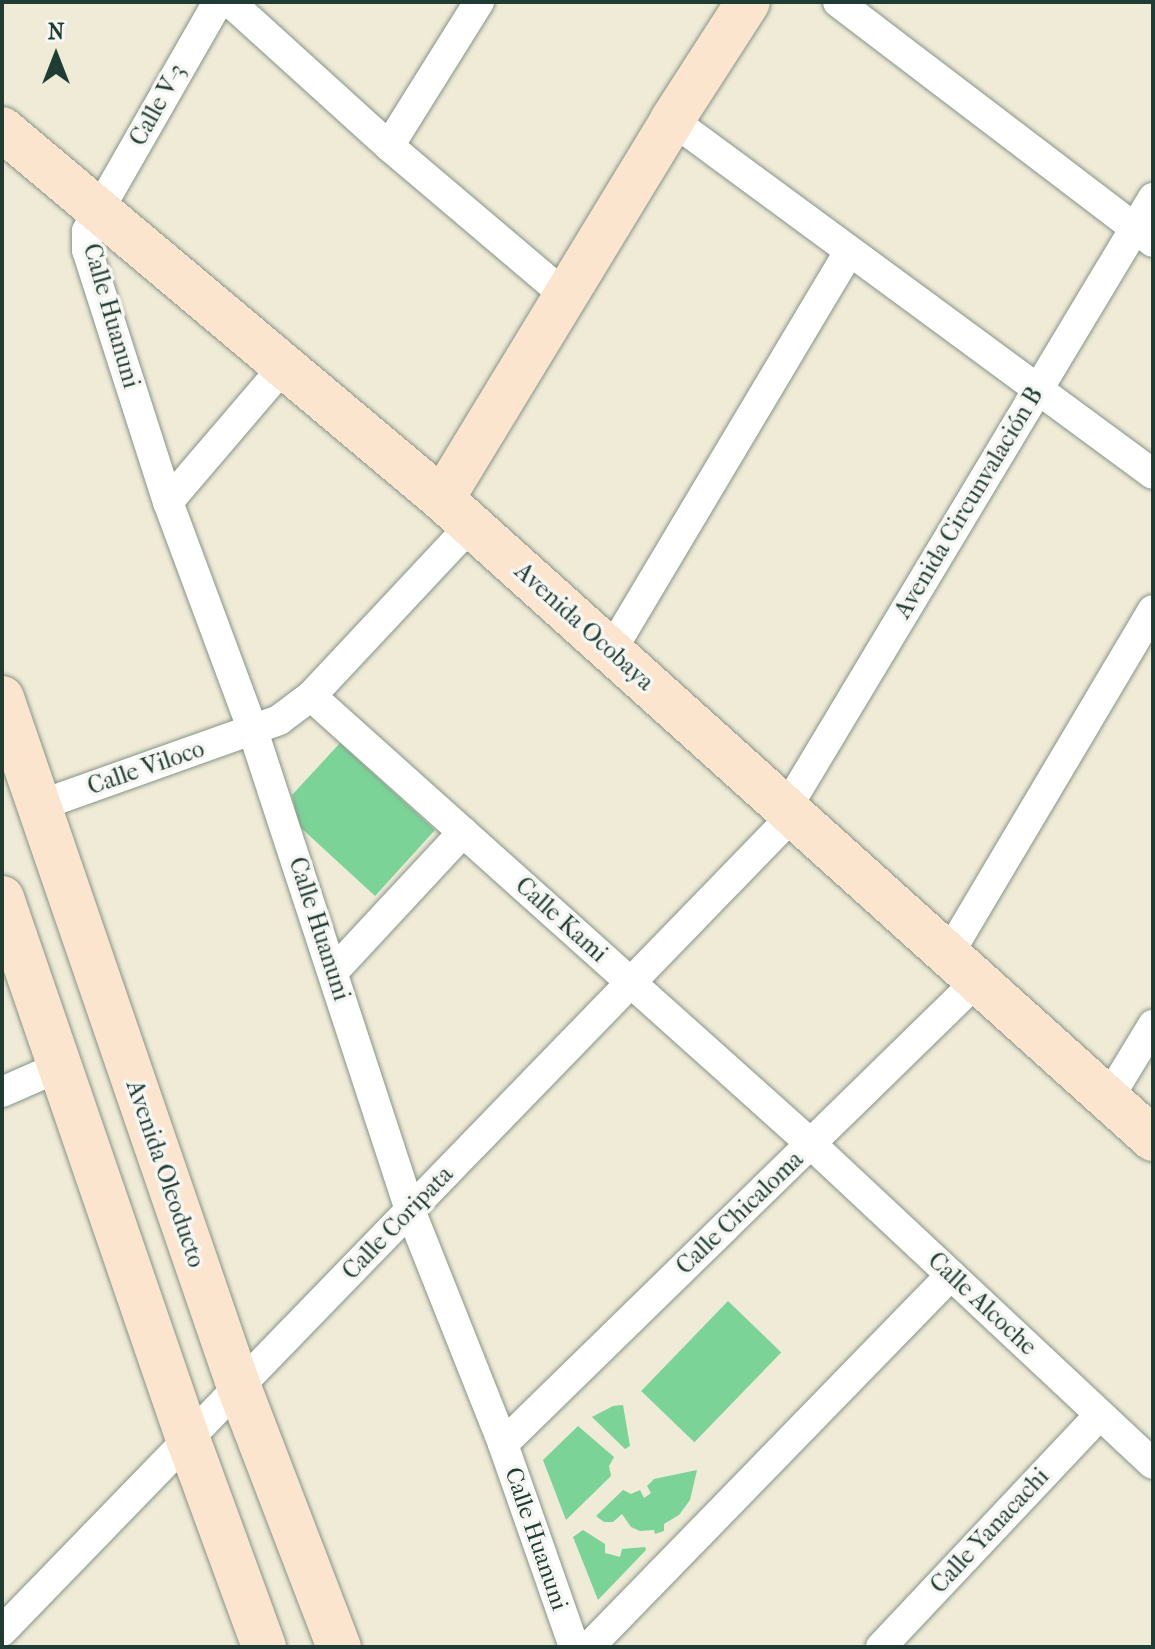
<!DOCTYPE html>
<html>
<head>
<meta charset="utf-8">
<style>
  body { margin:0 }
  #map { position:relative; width:1155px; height:1649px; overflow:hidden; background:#efebd7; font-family:"IM FELL French Canon",serif }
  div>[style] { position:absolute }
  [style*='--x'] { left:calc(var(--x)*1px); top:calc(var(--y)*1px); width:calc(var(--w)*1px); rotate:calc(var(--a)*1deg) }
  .green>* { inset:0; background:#7bd398; transform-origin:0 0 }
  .roads { filter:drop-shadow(0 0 2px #879486) drop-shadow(0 0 2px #879486) }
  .street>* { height:30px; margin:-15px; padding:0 15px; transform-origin:15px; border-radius:15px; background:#fff }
  .secondary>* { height:44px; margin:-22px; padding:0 22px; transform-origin:22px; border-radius:22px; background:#fbe5cf }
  span { translate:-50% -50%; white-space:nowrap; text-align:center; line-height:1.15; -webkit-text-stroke:7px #f6f6f2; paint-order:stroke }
  .street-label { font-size:24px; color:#1f3d34 }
  .frame { position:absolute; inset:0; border:4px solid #1f3d34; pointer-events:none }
  .north { position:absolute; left:16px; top:16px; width:80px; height:80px; -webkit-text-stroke:6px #f6f6f2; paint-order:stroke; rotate:0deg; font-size:22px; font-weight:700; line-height:32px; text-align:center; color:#1f3d34 }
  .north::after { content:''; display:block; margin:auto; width:28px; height:36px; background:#1f3d34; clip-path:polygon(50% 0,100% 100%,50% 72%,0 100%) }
</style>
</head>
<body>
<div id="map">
  <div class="green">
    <div style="clip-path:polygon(340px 743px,435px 830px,375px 896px,299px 826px,292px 795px)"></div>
    <div style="left:728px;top:1301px;width:74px;height:125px;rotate:44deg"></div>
    <div style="clip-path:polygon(623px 1405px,630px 1446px,625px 1449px,592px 1417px,613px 1406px)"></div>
    <div style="clip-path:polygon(578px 1426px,614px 1457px,609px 1466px,611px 1476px,566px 1520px,543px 1460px)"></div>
    <div style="clip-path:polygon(697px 1470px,690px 1500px,679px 1515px,664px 1524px,664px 1531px,655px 1534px,654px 1530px,640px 1531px,631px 1527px,622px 1514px,613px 1522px,604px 1522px,596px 1516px,623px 1490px,631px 1494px,640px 1490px,644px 1498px,651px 1493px,647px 1486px,654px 1479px)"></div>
    <div style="clip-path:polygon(583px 1530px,605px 1544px,605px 1553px,620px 1557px,622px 1549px,645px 1547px,646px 1550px,598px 1600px,573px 1537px)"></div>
  </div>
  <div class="roads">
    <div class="street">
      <div style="--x:218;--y:2;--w:264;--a:119.8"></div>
      <div style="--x:87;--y:231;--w:19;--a:90"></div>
      <div style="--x:87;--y:250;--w:265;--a:72.2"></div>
      <div style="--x:168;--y:502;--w:244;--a:69.6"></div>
      <div style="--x:253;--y:731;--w:504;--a:71.85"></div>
      <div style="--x:410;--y:1210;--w:252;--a:68.3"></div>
      <div style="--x:503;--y:1444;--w:215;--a:70.7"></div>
      <div style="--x:230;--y:2;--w:215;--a:42.2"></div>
      <div style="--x:389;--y:146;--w:232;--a:40.3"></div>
      <div style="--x:838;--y:2;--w:396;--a:37.3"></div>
      <div style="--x:672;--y:120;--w:597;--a:36.35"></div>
      <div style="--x:389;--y:146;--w:170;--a:-58"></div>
      <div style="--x:168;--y:502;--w:180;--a:-49.5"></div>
      <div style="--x:611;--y:651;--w:465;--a:-59.2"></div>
      <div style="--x:311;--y:696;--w:671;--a:41.86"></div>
      <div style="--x:811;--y:1144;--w:468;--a:43.1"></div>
      <div style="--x:38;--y:806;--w:256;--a:-19.6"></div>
      <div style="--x:279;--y:720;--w:40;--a:-37"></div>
      <div style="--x:311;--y:696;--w:234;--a:-46.9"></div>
      <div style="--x:786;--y:809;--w:713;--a:-59.01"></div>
      <div style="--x:948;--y:955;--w:401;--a:-59.3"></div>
      <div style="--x:333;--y:972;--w:191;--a:-47.1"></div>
      <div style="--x:2;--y:1092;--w:62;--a:-23.7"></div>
      <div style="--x:1108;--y:1099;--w:87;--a:-58.7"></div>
      <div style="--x:503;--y:1444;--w:663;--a:-44.33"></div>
      <div style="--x:2;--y:1631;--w:1136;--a:-45.89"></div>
      <div style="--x:589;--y:1647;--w:519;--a:-45.78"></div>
      <div style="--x:881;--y:1647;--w:318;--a:-46.7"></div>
    </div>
    <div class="secondary">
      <div style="--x:2;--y:129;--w:575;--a:40.06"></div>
      <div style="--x:442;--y:499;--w:957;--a:41.99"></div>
      <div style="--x:442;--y:499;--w:443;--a:-58.7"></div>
      <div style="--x:672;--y:120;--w:140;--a:-57.2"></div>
      <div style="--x:2;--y:698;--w:729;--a:71.02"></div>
      <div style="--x:239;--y:1387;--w:279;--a:69"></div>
      <div style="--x:2;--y:898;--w:572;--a:71.03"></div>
      <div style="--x:188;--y:1439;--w:221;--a:69.9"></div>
    </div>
  </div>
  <div class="street-label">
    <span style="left:158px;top:105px;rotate:-61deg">Calle V-3</span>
    <span style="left:111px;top:316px;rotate:74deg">Calle Huanuni</span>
    <span style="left:969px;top:503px;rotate:-59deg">Avenida Circunvalación B</span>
    <span style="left:584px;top:627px;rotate:42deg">Avenida Ocobaya</span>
    <span style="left:146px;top:768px;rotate:-19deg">Calle Viloco</span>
    <span style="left:561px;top:920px;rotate:42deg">Calle Kami</span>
    <span style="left:319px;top:929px;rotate:72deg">Calle Huanuni</span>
    <span style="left:165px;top:1174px;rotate:71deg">Avenida Oleoducto</span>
    <span style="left:740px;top:1213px;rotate:-44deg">Calle Chicaloma</span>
    <span style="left:398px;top:1223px;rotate:-46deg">Calle Coripata</span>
    <span style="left:982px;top:1304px;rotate:43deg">Calle Alcoche</span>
    <span style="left:990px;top:1531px;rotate:-47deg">Calle Yanacachi</span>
    <span style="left:536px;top:1539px;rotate:71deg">Calle Huanuni</span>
  </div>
  <div class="frame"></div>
  <div class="north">N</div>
</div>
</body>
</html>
